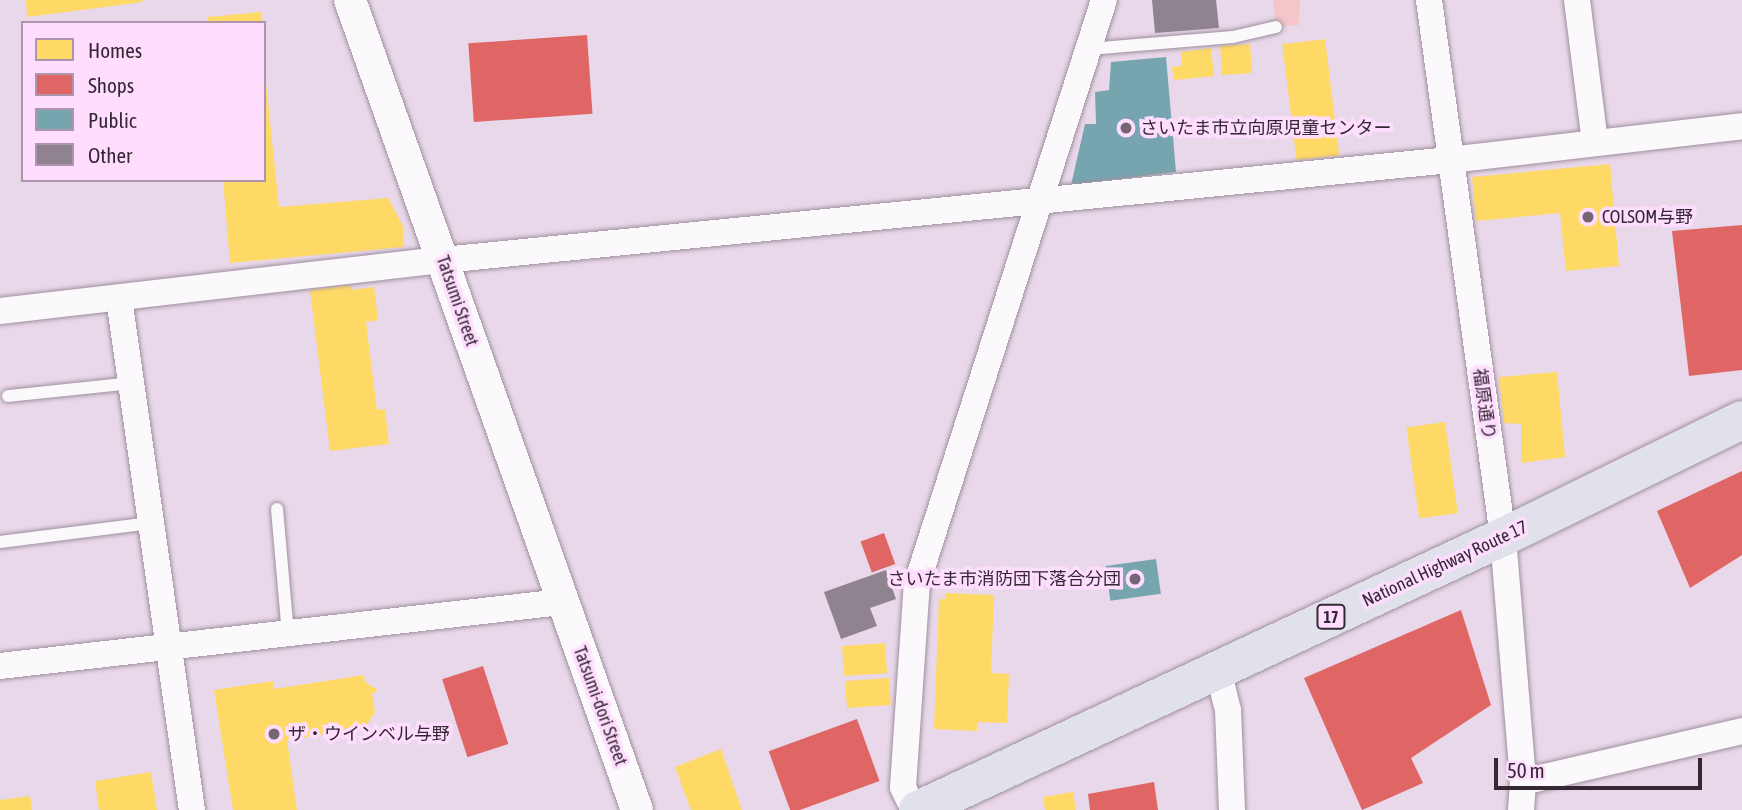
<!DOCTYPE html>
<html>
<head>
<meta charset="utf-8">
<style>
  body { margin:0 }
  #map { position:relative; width:1742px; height:810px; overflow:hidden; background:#e9d8e9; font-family:"Asap Condensed","Noto Sans JP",sans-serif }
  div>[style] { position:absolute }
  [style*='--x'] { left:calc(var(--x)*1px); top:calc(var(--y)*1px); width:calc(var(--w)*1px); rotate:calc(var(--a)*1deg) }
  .green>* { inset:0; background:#f4c6c9 }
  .homes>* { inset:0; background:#ffd966; transform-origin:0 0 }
  .shops>* { inset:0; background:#e06666; transform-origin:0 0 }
  .public>* { inset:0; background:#76a5af; transform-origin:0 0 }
  .building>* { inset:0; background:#908390 }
  .roads { filter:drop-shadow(0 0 2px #9e909e) drop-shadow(0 0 2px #9e909e) }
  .service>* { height:12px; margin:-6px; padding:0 6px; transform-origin:6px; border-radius:6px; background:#fcf9fc }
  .minor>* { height:26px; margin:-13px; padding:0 13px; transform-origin:13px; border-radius:13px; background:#fcf9fc }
  .tertiary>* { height:32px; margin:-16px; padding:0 16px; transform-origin:16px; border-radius:16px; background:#fcf9fc }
  .trunk>* { height:38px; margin:-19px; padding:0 19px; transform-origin:19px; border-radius:19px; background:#e0e1ea }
  .dots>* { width:19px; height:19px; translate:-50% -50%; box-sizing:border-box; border:4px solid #ffddfe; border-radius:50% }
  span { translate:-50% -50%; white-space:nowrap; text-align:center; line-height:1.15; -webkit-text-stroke:7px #ffddfe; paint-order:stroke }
  .shield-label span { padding:2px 5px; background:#ffddfe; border:2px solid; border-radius:5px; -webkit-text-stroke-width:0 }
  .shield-label { font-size:16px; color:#352835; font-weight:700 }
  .poi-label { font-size:18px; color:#352835 }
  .left { translate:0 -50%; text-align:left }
  .right { translate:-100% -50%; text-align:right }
  .street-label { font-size:18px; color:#352835 }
  .legend { position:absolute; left:21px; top:21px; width:245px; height:161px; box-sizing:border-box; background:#ffddfe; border:2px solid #ae95ae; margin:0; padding:9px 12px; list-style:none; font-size:21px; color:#352835 }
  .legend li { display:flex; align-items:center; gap:14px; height:35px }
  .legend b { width:35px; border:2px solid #ae95ae }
  .scale { position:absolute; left:1494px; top:758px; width:208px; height:32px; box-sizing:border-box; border:4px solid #352835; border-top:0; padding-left:9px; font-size:21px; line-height:24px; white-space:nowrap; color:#352835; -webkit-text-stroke:5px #ffddfe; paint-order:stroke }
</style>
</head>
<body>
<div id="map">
  <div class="green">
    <div style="clip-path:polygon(1273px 0,1300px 0,1299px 25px,1276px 27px)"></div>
  </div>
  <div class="homes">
    <div style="clip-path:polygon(26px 0,142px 0,143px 2px,27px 17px)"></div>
    <div style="clip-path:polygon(261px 12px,262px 23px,208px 23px,208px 17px)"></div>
    <div style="left:1325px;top:39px;width:117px;height:43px;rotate:83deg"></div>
    <div style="left:1250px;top:44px;width:29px;height:30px;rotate:86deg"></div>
    <div style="clip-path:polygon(1211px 48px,1214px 76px,1174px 80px,1172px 67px,1182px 66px,1181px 52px)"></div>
    <div style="clip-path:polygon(264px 64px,279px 207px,388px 198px,403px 226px,404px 247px,230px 263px,223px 180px,264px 180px)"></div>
    <div style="clip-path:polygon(1610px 164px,1619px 266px,1566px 271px,1560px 213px,1476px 221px,1472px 177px)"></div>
    <div style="clip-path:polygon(350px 285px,351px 290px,374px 287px,378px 320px,366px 322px,377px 410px,385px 409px,389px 444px,330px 451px,310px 290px)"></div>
    <div style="clip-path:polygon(1557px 372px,1565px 457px,1521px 463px,1521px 424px,1504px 423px,1499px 377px)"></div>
    <div style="left:1445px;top:422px;width:92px;height:39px;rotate:82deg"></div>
    <div style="clip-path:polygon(945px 593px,994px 595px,991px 673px,1009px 674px,1007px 723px,977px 722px,977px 731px,934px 729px,939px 599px,945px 599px)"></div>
    <div style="left:885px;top:643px;width:30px;height:43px;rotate:86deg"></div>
    <div style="clip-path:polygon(364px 675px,365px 682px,378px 690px,372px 694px,375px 712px,365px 728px,287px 740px,297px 810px,233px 810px,214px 690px,273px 681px,274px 689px)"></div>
    <div style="left:889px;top:678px;width:27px;height:44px;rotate:86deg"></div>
    <div style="clip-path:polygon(721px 749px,742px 810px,691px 810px,675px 767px)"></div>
    <div style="clip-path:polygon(151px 772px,157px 810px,99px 810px,95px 781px)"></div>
    <div style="clip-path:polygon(1073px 792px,1076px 810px,1045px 810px,1043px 797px)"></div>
    <div style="clip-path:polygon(30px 796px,32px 810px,0 810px,0 800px)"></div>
  </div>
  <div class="shops">
    <div style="left:587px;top:35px;width:79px;height:119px;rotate:86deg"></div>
    <div style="clip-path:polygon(1742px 225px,1742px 370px,1689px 376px,1672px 231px)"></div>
    <div style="clip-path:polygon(1742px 471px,1742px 555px,1690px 588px,1657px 511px)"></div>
    <div style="left:884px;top:533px;width:33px;height:25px;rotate:70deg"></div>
    <div style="clip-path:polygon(1461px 610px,1491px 705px,1411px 758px,1423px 783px,1362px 810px,1304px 678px)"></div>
    <div style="left:483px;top:666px;width:82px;height:43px;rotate:72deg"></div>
    <div style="left:857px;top:719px;width:66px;height:94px;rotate:70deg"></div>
    <div style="clip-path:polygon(1154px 782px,1158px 810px,1090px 810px,1088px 794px)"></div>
  </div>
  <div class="public">
    <div style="clip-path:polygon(1166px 57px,1176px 172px,1071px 185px,1085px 124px,1096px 124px,1095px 92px,1109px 90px,1111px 62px)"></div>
    <div style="left:1156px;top:559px;width:35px;height:51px;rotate:82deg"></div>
  </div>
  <div class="building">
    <div style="clip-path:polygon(1152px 0,1216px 0,1219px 28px,1155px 33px)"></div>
    <div style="clip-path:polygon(886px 570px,896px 599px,870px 608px,877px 626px,841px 639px,824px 592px)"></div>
  </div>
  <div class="roads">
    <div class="service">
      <div style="--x:1089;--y:49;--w:144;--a:-4.8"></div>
      <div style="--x:1233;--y:37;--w:44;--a:-13.1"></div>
      <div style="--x:8;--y:396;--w:124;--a:-6"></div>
      <div style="--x:277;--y:509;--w:125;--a:85"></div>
      <div style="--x:0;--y:542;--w:152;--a:-7.2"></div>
    </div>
    <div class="minor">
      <div style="--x:1429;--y:0;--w:542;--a:82.15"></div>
      <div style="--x:1503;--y:537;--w:246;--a:85.3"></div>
      <div style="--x:1523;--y:782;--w:28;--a:94"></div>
      <div style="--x:1577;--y:0;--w:144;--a:82.8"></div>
      <div style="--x:119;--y:298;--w:517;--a:81.89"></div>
      <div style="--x:0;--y:311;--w:446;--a:-6.6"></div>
      <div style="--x:443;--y:260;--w:1012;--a:-5.67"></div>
      <div style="--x:1450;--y:160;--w:294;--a:-6.6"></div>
      <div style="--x:0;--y:666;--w:566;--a:-6.5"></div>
      <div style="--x:1218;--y:670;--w:41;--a:76"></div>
      <div style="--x:1228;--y:710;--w:100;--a:87.7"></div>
      <div style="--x:1523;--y:782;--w:225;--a:-13.1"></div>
      <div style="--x:914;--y:810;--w:25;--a:-116"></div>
      <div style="--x:903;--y:787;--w:204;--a:-86.1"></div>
      <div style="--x:917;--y:583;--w:612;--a:-72.22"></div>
    </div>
    <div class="tertiary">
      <div style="--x:350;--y:0;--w:859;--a:70.49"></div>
    </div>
    <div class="trunk">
      <div style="--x:918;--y:810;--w:646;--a:-25.02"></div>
      <div style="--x:1503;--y:537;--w:266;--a:-26.1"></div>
    </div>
  </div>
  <div class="dots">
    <div style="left:1126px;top:128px;background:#746674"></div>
    <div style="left:1588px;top:217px;background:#746674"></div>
    <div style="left:1135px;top:579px;background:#746674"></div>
    <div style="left:274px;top:734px;background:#746674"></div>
  </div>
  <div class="shield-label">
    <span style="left:1331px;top:617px">17</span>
  </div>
  <div class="poi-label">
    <span class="left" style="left:1140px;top:128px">さいたま市立向原児童センター</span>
    <span class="left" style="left:1602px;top:217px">COLSOM与野</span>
    <span class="right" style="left:1121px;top:579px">さいたま市消防団下落合分団</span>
    <span class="left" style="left:288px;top:734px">ザ・ウインベル与野</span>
  </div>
  <div class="street-label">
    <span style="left:457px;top:301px;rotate:71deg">Tatsumi Street</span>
    <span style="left:1484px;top:404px;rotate:82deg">福原通り</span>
    <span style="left:1445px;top:564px;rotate:-25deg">National Highway Route 17</span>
    <span style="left:600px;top:706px;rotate:70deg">Tatsumi-dori Street</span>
  </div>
  <ul class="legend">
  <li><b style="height:19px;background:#ffd966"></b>Homes</li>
  <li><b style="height:19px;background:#e06666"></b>Shops</li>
  <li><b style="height:19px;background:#76a5af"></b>Public</li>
  <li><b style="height:19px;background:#908390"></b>Other</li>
  </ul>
  <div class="scale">50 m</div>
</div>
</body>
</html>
